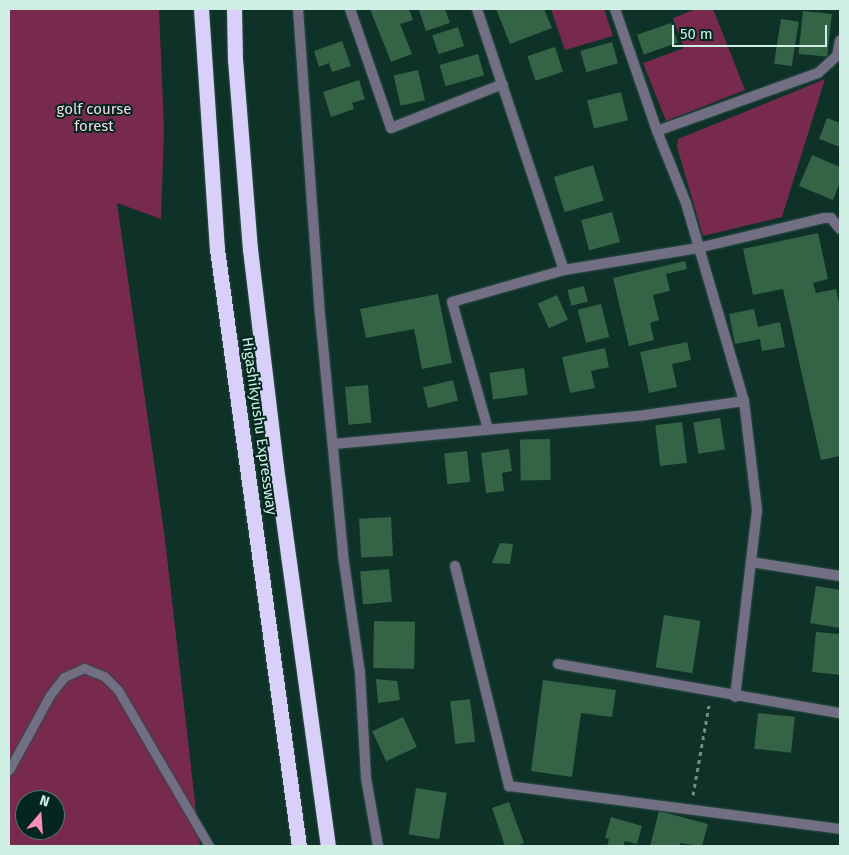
<!DOCTYPE html>
<html>
<head>
<meta charset="utf-8">
<style>
  body { margin:0 }
  #map { position:relative; width:849px; height:855px; overflow:hidden; background:#0e3128; font-family:"Fira Sans",sans-serif }
  div>[style] { position:absolute }
  [style*='--x'] { left:calc(var(--x)*1px); top:calc(var(--y)*1px); width:calc(var(--w)*1px); rotate:calc(var(--a)*1deg) }
  .green>* { inset:0; background:#772a4e }
  .building>* { inset:0; background:#346345; transform-origin:0 0 }
  .path>* { height:3px; margin-top:-1.5px; transform-origin:0; background:repeating-linear-gradient(90deg,#6d8f85 0 4px,transparent 0 8px) }
  .roads { filter:drop-shadow(0 0 1px #2d4f46) drop-shadow(0 0 1px #2d4f46) }
  .service>* { height:9px; margin:-4.5px; padding:0 4.5px; transform-origin:4.5px; border-radius:4.5px; background:#726e83 }
  .minor>* { height:10px; margin:-5px; padding:0 5px; transform-origin:5px; border-radius:5px; background:#726e83 }
  .motorway>* { height:15px; margin:-7.5px; padding:0 7.5px; transform-origin:7.5px; border-radius:7.5px; background:#d8d0f9 }
  span { translate:-50% -50%; white-space:nowrap; text-align:center; line-height:1.15; -webkit-text-stroke:4px #03271e; paint-order:stroke }
  .park-label { font-size:15px; color:#f5d8e2 }
  .street-label { font-size:15px; color:#cfefe5 }
  .frame { position:absolute; inset:0; border:10px solid #cfefe5; pointer-events:none }
  .north { position:absolute; left:15px; top:790px; width:50px; height:50px; box-sizing:border-box; background:#03271e; border:1px solid #55776e; border-radius:50%; rotate:18deg; font-size:14px; font-weight:700; line-height:20px; text-align:center; color:#cfefe5 }
  .north::after { content:''; display:block; margin:auto; width:18px; height:22px; background:#fe8ebd; clip-path:polygon(50% 0,100% 100%,50% 72%,0 100%) }
  .scale { position:absolute; left:672px; top:25px; width:155px; height:22px; box-sizing:border-box; border:2px solid #cfefe5; border-top:0; padding-left:6px; font-size:15px; line-height:18px; white-space:nowrap; color:#cfefe5; -webkit-text-stroke:4px #03271e; paint-order:stroke }
</style>
</head>
<body>
<div id="map">
  <div class="green">
    <div style="clip-path:polygon(evenodd,9px 9px,159px 9px,164px 128px,161px 219px,117px 203px,165px 539px,200px 846px,9px 846px,9px 9px,25px 800px,55px 800px,55px 830px,25px 830px,25px 800px)"></div>
    <div style="clip-path:polygon(551px 9px,604px 9px,613px 36px,565px 50px)"></div>
    <div style="clip-path:polygon(696px 9px,713px 9px,745px 90px,666px 121px,643px 63px,684px 48px,673px 18px)"></div>
    <div style="clip-path:polygon(825px 79px,782px 217px,703px 236px,677px 147px,678px 139px)"></div>
  </div>
  <div class="building">
    <div style="clip-path:polygon(370px 9px,409px 9px,413px 20px,400px 24px,412px 54px,391px 62px)"></div>
    <div style="clip-path:polygon(423px 9px,445px 9px,450px 23px,426px 31px,419px 10px)"></div>
    <div style="clip-path:polygon(496px 9px,544px 9px,552px 28px,510px 44px)"></div>
    <div style="left:803px;top:11px;width:29px;height:43px;rotate:6deg"></div>
    <div style="left:781px;top:19px;width:18px;height:45px;rotate:9deg"></div>
    <div style="left:671px;top:23px;width:21px;height:36px;rotate:71deg"></div>
    <div style="left:458px;top:27px;width:20px;height:27px;rotate:72deg"></div>
    <div style="clip-path:polygon(342px 41px,351px 66px,332px 72px,329px 63px,319px 67px,314px 51px)"></div>
    <div style="left:612px;top:42px;width:22px;height:33px;rotate:74deg"></div>
    <div style="left:555px;top:47px;width:26px;height:29px;rotate:72deg"></div>
    <div style="left:478px;top:54px;width:22px;height:40px;rotate:74deg"></div>
    <div style="left:418px;top:70px;width:31px;height:25px;rotate:77deg"></div>
    <div style="clip-path:polygon(359px 80px,365px 99px,352px 103px,354px 109px,331px 117px,323px 92px)"></div>
    <div style="left:621px;top:92px;width:29px;height:35px;rotate:76deg"></div>
    <div style="clip-path:polygon(827px 118px,840px 123px,840px 147px,819px 139px)"></div>
    <div style="clip-path:polygon(812px 155px,840px 167px,840px 182px,833px 200px,799px 186px)"></div>
    <div style="left:593px;top:165px;width:37px;height:41px;rotate:73deg"></div>
    <div style="left:612px;top:212px;width:31px;height:32px;rotate:75deg"></div>
    <div style="clip-path:polygon(818px 233px,828px 279px,813px 283px,816px 293px,836px 289px,840px 308px,840px 456px,821px 460px,783px 289px,753px 295px,743px 249px)"></div>
    <div style="clip-path:polygon(685px 261px,687px 269px,666px 274px,670px 291px,653px 295px,659px 320px,650px 323px,654px 340px,629px 346px,613px 278px)"></div>
    <div style="left:584px;top:286px;width:16px;height:17px;rotate:76deg"></div>
    <div style="clip-path:polygon(438px 294px,452px 363px,422px 369px,414px 329px,366px 338px,360px 309px)"></div>
    <div style="left:557px;top:295px;width:27px;height:21px;rotate:66deg"></div>
    <div style="left:601px;top:304px;width:34px;height:24px;rotate:76deg"></div>
    <div style="clip-path:polygon(754px 309px,758px 327px,780px 322px,785px 347px,762px 351px,760px 339px,735px 344px,729px 314px)"></div>
    <div style="clip-path:polygon(687px 342px,691px 360px,672px 364px,677px 387px,649px 393px,640px 352px)"></div>
    <div style="clip-path:polygon(605px 348px,609px 367px,591px 371px,595px 388px,570px 393px,562px 357px)"></div>
    <div style="left:524px;top:368px;width:27px;height:35px;rotate:82deg"></div>
    <div style="left:453px;top:380px;width:21px;height:31px;rotate:76deg"></div>
    <div style="left:368px;top:385px;width:38px;height:23px;rotate:85deg"></div>
    <div style="left:720px;top:418px;width:32px;height:27px;rotate:81deg"></div>
    <div style="left:682px;top:422px;width:41px;height:27px;rotate:83deg"></div>
    <div style="left:550px;top:439px;width:41px;height:30px;rotate:89deg"></div>
    <div style="clip-path:polygon(509px 449px,512px 471px,502px 473px,504px 491px,486px 493px,481px 453px)"></div>
    <div style="left:467px;top:451px;width:31px;height:23px;rotate:84deg"></div>
    <div style="left:391px;top:517px;width:39px;height:32px;rotate:87deg"></div>
    <div style="clip-path:polygon(500px 543px,513px 544px,510px 564px,492px 563px)"></div>
    <div style="left:389px;top:569px;width:33px;height:29px;rotate:85deg"></div>
    <div style="clip-path:polygon(816px 586px,840px 590px,840px 628px,810px 623px)"></div>
    <div style="left:664px;top:615px;width:37px;height:53px;rotate:9deg"></div>
    <div style="left:374px;top:621px;width:41px;height:47px;rotate:1deg"></div>
    <div style="clip-path:polygon(816px 632px,840px 634px,840px 675px,812px 672px)"></div>
    <div style="clip-path:polygon(376px 679px,397px 681px,400px 700px,378px 703px)"></div>
    <div style="clip-path:polygon(543px 680px,616px 690px,612px 717px,581px 713px,572px 777px,531px 771px)"></div>
    <div style="left:470px;top:699px;width:43px;height:20px;rotate:83deg"></div>
    <div style="left:758px;top:713px;width:37px;height:36px;rotate:6deg"></div>
    <div style="left:403px;top:717px;width:33px;height:34px;rotate:65deg"></div>
    <div style="left:416px;top:788px;width:31px;height:47px;rotate:9deg"></div>
    <div style="clip-path:polygon(509px 802px,524px 843px,515px 846px,505px 846px,492px 808px)"></div>
    <div style="clip-path:polygon(659px 811px,708px 824px,702px 846px,680px 843px,680px 846px,650px 846px)"></div>
    <div style="clip-path:polygon(611px 817px,642px 826px,637px 844px,625px 841px,623px 846px,607px 846px,609px 839px,605px 838px)"></div>
  </div>
  <div class="path">
    <div style="--x:693;--y:795;--w:91;--a:-79.9"></div>
  </div>
  <div class="roads">
    <div class="service">
      <div style="--x:9;--y:770;--w:85;--a:-61.3"></div>
      <div style="--x:50;--y:695;--w:23;--a:-52"></div>
      <div style="--x:64;--y:677;--w:22;--a:-24"></div>
      <div style="--x:84;--y:668;--w:8;--a:23"></div>
      <div style="--x:91;--y:671;--w:14;--a:21"></div>
      <div style="--x:104;--y:676;--w:20;--a:45"></div>
      <div style="--x:118;--y:690;--w:181;--a:59.7"></div>
    </div>
    <div class="minor">
      <div style="--x:298;--y:9;--w:306;--a:85.9"></div>
      <div style="--x:320;--y:314;--w:242;--a:84.5"></div>
      <div style="--x:343;--y:555;--w:119;--a:81.8"></div>
      <div style="--x:360;--y:673;--w:105;--a:86.7"></div>
      <div style="--x:366;--y:778;--w:69;--a:80"></div>
      <div style="--x:350;--y:9;--w:126;--a:71"></div>
      <div style="--x:391;--y:128;--w:120;--a:-21.4"></div>
      <div style="--x:477;--y:9;--w:275;--a:71.6"></div>
      <div style="--x:615;--y:9;--w:129;--a:71"></div>
      <div style="--x:657;--y:131;--w:78;--a:68.1"></div>
      <div style="--x:686;--y:203;--w:206;--a:73.7"></div>
      <div style="--x:744;--y:401;--w:110;--a:83.2"></div>
      <div style="--x:757;--y:510;--w:188;--a:96.7"></div>
      <div style="--x:657;--y:131;--w:171;--a:-19.8"></div>
      <div style="--x:818;--y:73;--w:25;--a:-42"></div>
      <div style="--x:837;--y:56;--w:16;--a:-79"></div>
      <div style="--x:488;--y:429;--w:132;--a:-105.8"></div>
      <div style="--x:452;--y:302;--w:116;--a:-15.9"></div>
      <div style="--x:564;--y:270;--w:136;--a:-9.3"></div>
      <div style="--x:698;--y:248;--w:130;--a:-13.4"></div>
      <div style="--x:824;--y:218;--w:7;--a:0"></div>
      <div style="--x:831;--y:218;--w:14;--a:51"></div>
      <div style="--x:334;--y:444;--w:312;--a:-5.3"></div>
      <div style="--x:645;--y:415;--w:100;--a:-8"></div>
      <div style="--x:751;--y:562;--w:90;--a:8.9"></div>
      <div style="--x:455;--y:566;--w:227;--a:76.2"></div>
      <div style="--x:509;--y:786;--w:334;--a:7.4"></div>
      <div style="--x:558;--y:664;--w:286;--a:9.9"></div>
    </div>
    <div class="motorway">
      <div style="--x:201;--y:9;--w:241;--a:86.2"></div>
      <div style="--x:217;--y:249;--w:603;--a:82.18"></div>
      <div style="--x:234;--y:9;--w:50;--a:88.9"></div>
      <div style="--x:235;--y:59;--w:191;--a:85.5"></div>
      <div style="--x:250;--y:249;--w:220;--a:83.2"></div>
      <div style="--x:276;--y:467;--w:383;--a:82.2"></div>
    </div>
  </div>
  <div class="park-label">
    <span style="left:94px;top:118px">golf course<br>forest</span>
  </div>
  <div class="street-label">
    <span style="left:259px;top:426px;rotate:82deg">Higashikyushu Expressway</span>
  </div>
  <div class="frame"></div>
  <div class="north">N</div>
  <div class="scale">50 m</div>
</div>
</body>
</html>
